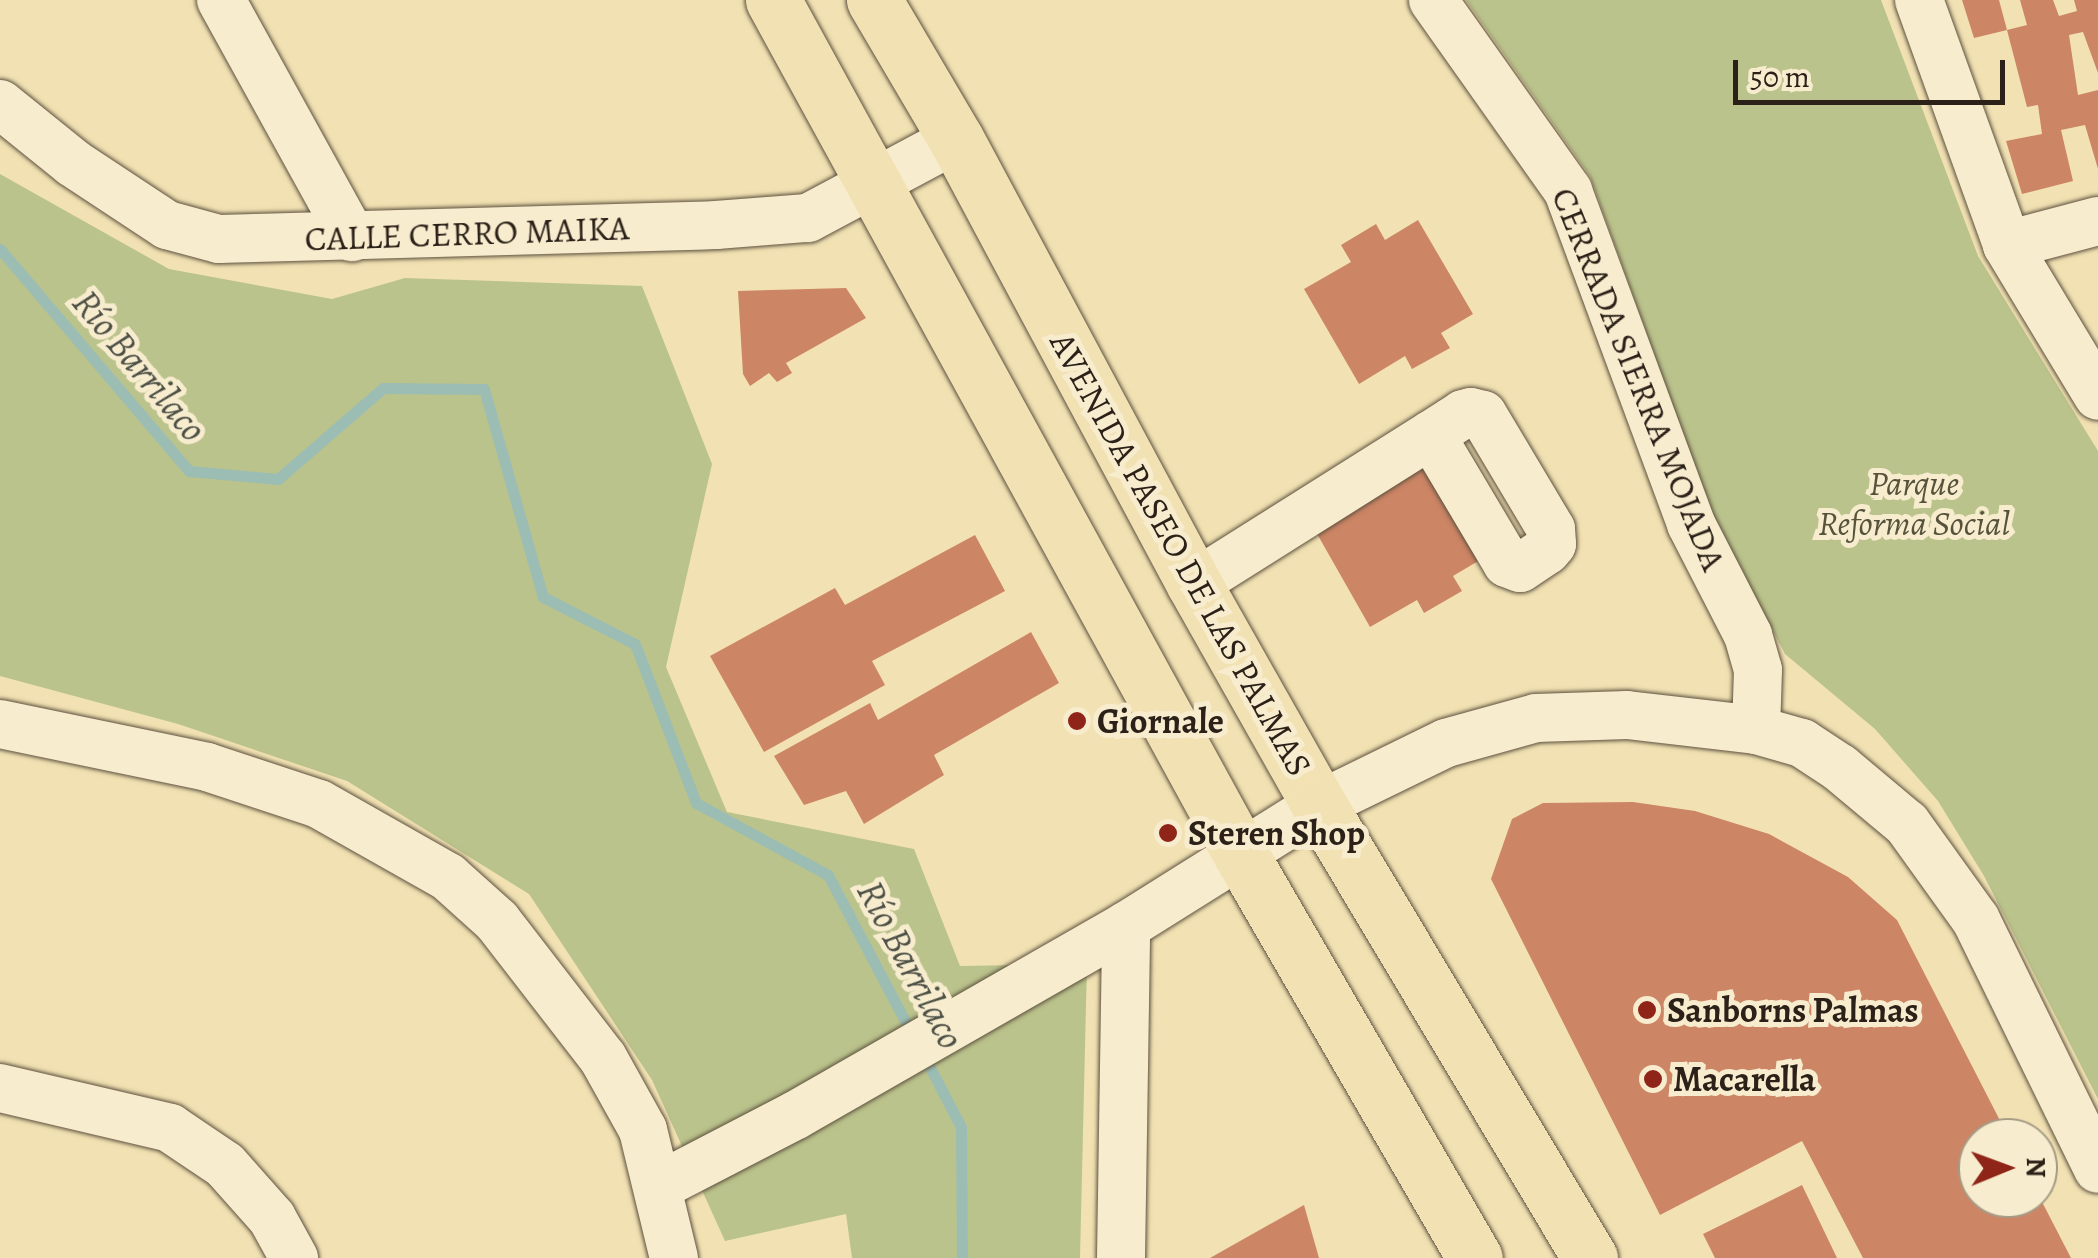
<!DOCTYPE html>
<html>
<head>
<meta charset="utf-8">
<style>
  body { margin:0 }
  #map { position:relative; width:2098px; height:1258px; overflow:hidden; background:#f2e2b3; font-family:Alegreya,serif }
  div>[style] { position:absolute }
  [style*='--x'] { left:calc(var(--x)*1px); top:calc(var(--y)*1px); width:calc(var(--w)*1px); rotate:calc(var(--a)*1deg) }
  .green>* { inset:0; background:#bbc38c }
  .stream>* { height:11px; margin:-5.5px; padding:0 5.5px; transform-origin:5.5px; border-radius:5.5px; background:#9cbdb3 }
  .building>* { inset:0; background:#cc8565 }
  .roads { filter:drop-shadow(0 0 2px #5d513f) drop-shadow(0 0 2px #5d513f) }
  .minor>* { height:48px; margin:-24px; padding:0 24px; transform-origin:24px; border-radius:24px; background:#f7ecce }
  .major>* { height:55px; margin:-27.5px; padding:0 27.5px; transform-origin:27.5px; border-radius:27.5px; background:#f2e2b3 }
  .dots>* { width:28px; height:28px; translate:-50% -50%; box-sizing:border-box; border:5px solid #f7ecce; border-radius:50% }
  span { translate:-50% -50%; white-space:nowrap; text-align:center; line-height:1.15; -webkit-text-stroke:10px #f7ecce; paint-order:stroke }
  .street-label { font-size:35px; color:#2b2118 }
  .park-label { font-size:35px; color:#56523b; font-style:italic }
  .poi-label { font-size:35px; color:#2b2118; font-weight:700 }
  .left { translate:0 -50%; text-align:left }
  .water-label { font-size:38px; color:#4d5046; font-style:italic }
  .north { position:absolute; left:1958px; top:1118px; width:100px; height:100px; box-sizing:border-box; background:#f7ecce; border:2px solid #a59b85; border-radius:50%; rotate:89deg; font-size:28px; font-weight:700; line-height:40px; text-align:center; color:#2b2118 }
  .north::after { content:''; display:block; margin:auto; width:35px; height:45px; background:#8f2418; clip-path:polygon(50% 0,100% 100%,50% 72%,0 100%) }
  .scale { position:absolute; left:1733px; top:60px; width:272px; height:45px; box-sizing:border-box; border:5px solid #2b2118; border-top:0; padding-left:12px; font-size:30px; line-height:35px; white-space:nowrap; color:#2b2118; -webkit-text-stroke:8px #f7ecce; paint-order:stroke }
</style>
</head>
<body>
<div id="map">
  <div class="green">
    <div style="clip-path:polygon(1466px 0,1881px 0,1978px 256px,2098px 451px,2098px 1099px,1984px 876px,1938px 801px,1875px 729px,1785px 654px,1711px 512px,1590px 176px)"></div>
    <div style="clip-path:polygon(0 174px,169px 269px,332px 299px,405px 278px,642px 286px,712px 464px,666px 667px,727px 812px,914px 849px,960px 966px,1087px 964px,1080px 1258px,852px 1258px,846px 1214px,725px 1241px,652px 1080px,529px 894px,347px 781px,178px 724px,0 676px)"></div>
  </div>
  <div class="stream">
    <div style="--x:0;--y:249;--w:292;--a:49.6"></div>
    <div style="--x:189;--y:471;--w:89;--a:5.1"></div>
    <div style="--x:278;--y:479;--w:139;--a:-40.9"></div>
    <div style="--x:383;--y:388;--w:101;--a:0.6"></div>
    <div style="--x:484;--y:389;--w:216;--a:74.2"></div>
    <div style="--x:543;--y:597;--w:103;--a:27.1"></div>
    <div style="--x:635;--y:644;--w:170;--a:69"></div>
    <div style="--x:696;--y:803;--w:150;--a:28.6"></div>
    <div style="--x:828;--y:875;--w:180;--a:62.2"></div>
    <div style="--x:923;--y:1054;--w:82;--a:62.5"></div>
    <div style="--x:961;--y:1127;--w:131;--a:89.6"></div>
  </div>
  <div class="building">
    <div style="clip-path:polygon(1962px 0,1999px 0,2007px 30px,2027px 25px,2020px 0,2053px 0,2059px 16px,2077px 11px,2074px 0,2098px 0,2098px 73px,2083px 32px,2069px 35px,2078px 95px,2098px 90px,2098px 169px,2085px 125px,2061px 130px,2073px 181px,2022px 194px,2006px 141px,2042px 134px,2038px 105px,2027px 107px,2007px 30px,1974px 38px)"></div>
    <div style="clip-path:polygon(1418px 220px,1473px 314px,1441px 333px,1450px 348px,1412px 369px,1405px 356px,1359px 384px,1304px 289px,1351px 262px,1341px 245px,1376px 224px,1385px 240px)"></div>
    <div style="clip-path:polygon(846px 288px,866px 318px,786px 363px,792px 373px,777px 382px,769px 373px,750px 386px,743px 374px,738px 291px)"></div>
    <div style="clip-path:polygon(1430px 464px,1485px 557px,1453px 576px,1462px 591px,1424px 613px,1417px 600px,1370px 627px,1316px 532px)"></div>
    <div style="clip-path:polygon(975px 535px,1005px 591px,872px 661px,885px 685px,764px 752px,710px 656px,835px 588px,845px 605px)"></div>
    <div style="clip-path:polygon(1031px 632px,1059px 683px,934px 755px,944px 775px,864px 824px,846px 791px,804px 805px,774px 756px,870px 703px,878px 720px)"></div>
    <div style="clip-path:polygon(1633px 802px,1695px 811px,1769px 834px,1848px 877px,1897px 920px,2009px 1138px,1978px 1138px,1978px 1198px,2040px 1198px,2071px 1258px,1863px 1258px,1802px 1141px,1660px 1215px,1491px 879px,1512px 819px,1543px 803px)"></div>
    <div style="clip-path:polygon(1802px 1185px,1837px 1258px,1715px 1258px,1703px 1234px)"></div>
    <div style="clip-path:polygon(1304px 1205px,1319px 1258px,1210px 1258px)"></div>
  </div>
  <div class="roads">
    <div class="minor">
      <div style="--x:221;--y:0;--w:271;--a:61.1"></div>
      <div style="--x:1433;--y:0;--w:234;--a:54.7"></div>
      <div style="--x:1568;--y:191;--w:355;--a:69.7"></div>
      <div style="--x:1691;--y:524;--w:125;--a:62.8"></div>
      <div style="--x:1748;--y:635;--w:36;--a:74"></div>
      <div style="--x:1758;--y:670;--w:60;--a:91.9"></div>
      <div style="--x:1919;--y:0;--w:260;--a:70.2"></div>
      <div style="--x:2007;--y:245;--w:176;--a:58.9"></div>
      <div style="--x:0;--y:104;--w:94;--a:38.9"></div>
      <div style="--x:73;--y:163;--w:113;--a:33.4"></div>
      <div style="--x:167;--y:225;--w:54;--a:15.1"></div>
      <div style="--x:219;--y:239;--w:497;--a:-1.6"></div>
      <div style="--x:716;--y:225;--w:92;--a:-4.4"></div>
      <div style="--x:808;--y:218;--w:168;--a:-28.1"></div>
      <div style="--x:2007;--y:245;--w:94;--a:-14.8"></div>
      <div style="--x:1194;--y:584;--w:280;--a:-32.2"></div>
      <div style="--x:1431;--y:435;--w:38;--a:-33"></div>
      <div style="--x:1463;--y:414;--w:8;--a:-14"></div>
      <div style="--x:1471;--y:412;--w:12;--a:14"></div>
      <div style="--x:1483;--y:415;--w:133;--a:59.2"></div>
      <div style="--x:1551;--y:529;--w:15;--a:86"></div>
      <div style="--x:1552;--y:544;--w:8;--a:130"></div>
      <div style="--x:1547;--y:550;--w:32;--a:146"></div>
      <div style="--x:1520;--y:568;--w:14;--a:-159"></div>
      <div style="--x:1507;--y:563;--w:149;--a:-120.7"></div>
      <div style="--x:0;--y:724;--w:211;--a:11.7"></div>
      <div style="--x:207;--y:767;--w:118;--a:18.3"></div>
      <div style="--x:319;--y:804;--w:148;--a:29.5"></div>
      <div style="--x:448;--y:877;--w:66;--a:41.9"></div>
      <div style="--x:497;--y:921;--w:173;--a:52.3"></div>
      <div style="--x:603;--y:1058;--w:82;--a:60.9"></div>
      <div style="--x:643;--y:1130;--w:132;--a:76.4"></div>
      <div style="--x:0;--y:1088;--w:175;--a:13.2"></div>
      <div style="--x:170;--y:1128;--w:66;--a:33.9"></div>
      <div style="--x:225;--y:1165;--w:71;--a:48.4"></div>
      <div style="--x:272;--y:1218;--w:46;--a:61.2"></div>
      <div style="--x:659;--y:1186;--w:154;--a:-27.4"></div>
      <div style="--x:796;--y:1115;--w:380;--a:-29.8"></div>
      <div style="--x:1126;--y:926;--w:228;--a:-32.1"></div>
      <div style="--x:1319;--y:805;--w:141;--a:-26"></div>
      <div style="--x:1446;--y:743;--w:93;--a:-15.5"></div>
      <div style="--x:1536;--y:718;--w:91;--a:-1.9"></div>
      <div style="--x:1627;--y:715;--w:130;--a:6.6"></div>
      <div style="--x:1756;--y:730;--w:48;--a:15.8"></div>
      <div style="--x:1802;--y:743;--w:45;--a:33.3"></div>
      <div style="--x:1840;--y:768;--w:87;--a:39.9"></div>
      <div style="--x:1907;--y:824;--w:118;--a:54.3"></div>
      <div style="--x:1976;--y:920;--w:277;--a:63.9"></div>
      <div style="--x:1121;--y:1258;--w:332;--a:-89.1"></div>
    </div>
    <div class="major">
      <div style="--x:773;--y:0;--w:972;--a:61.3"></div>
      <div style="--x:1240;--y:853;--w:468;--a:59.9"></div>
      <div style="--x:874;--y:0;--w:161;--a:59.5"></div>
      <div style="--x:956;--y:139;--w:505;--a:61.86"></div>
      <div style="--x:1194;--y:584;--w:254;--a:60.5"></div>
      <div style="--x:1319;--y:805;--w:528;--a:59.11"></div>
    </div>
  </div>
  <div class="dots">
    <div style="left:1077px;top:721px;background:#8f2418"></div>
    <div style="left:1168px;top:833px;background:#8f2418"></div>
    <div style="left:1647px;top:1010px;background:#8f2418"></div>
    <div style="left:1653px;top:1079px;background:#8f2418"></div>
  </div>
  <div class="street-label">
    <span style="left:467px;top:233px;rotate:-2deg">CALLE CERRO MAIKA</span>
    <span style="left:1639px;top:379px;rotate:68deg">CERRADA SIERRA MOJADA</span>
    <span style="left:1181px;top:554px;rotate:61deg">AVENIDA PASEO DE LAS PALMAS</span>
  </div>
  <div class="park-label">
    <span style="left:1914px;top:503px">Parque<br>Reforma Social</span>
  </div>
  <div class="poi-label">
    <span class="left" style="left:1097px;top:721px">Giornale</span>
    <span class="left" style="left:1188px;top:833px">Steren Shop</span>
    <span class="left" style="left:1667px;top:1010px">Sanborns Palmas</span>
    <span class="left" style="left:1673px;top:1079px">Macarella</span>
  </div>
  <div class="water-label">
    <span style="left:139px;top:366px;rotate:50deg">Río Barrilaco</span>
    <span style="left:910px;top:965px;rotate:62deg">Río Barrilaco</span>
  </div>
  <div class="north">N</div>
  <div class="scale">50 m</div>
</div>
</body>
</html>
